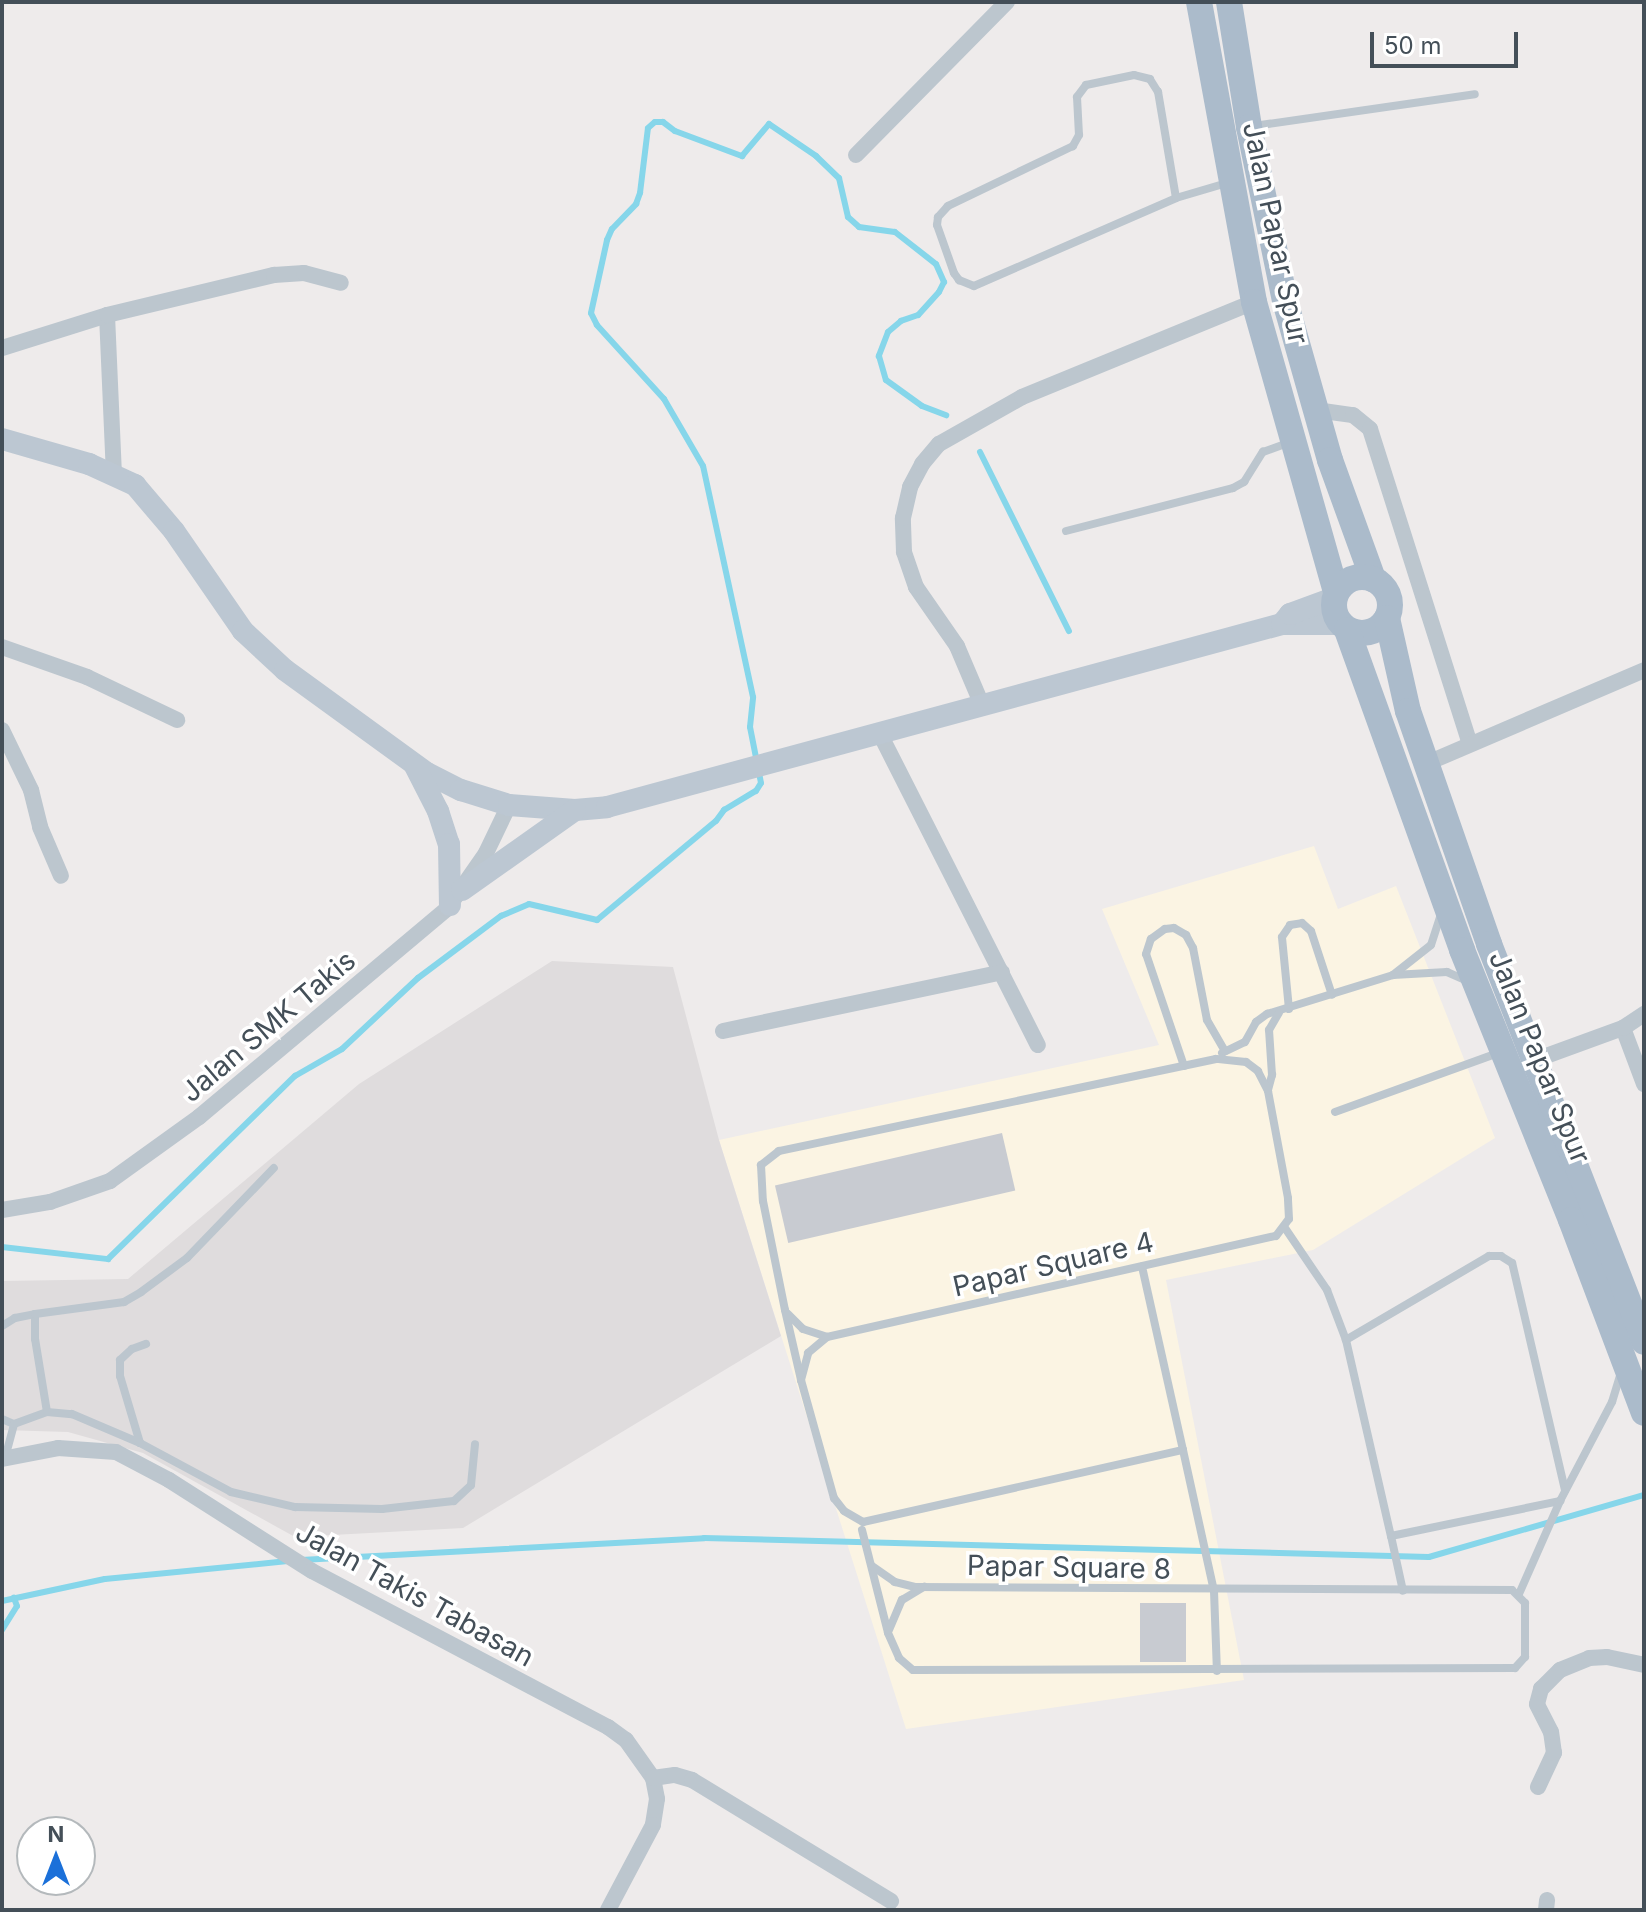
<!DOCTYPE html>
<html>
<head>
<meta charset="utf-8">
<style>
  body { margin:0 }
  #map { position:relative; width:1646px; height:1912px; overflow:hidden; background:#eeebeb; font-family:Inter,sans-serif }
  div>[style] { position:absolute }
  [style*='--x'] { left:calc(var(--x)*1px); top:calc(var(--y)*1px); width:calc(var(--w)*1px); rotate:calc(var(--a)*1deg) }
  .commercial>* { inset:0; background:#fbf4e3 }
  .education>* { inset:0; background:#dfdcdd }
  .stream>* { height:6px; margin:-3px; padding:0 3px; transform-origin:3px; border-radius:3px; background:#86d6ea }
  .building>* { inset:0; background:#c8cbd1; transform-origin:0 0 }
  .lane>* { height:8px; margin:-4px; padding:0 4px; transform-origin:4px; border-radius:4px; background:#bcc6ce }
  .street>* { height:16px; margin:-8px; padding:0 8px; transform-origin:8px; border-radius:8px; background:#bcc6ce }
  .secondary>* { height:22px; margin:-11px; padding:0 11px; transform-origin:11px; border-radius:11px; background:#bcc7d2 }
  .primary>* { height:26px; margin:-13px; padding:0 13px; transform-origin:13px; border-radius:13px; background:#abbbcb }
  .primary>.ring { margin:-13px; padding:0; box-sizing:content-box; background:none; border:26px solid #abbbcb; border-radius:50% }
  span { translate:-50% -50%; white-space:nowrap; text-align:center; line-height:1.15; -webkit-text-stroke:7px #fff; paint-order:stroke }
  .street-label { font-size:28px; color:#444f58 }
  .frame { position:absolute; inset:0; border:4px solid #444f58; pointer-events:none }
  .north { position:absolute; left:16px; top:1816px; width:80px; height:80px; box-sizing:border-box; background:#fff; border:2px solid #b4b9bc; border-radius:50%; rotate:0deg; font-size:22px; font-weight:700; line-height:32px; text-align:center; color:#444f58 }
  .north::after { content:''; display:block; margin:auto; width:28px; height:36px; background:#1b70d9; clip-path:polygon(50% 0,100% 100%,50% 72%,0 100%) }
  .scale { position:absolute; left:1370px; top:32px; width:148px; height:36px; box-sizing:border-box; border:4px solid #444f58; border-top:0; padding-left:10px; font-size:24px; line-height:28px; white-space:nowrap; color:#444f58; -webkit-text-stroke:6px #fff; paint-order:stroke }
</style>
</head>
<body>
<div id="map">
  <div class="commercial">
    <div style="clip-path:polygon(1314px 846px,1338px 909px,1396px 886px,1495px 1138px,1313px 1250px,1166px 1280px,1244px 1680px,906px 1729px,719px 1140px,1159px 1045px,1102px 909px)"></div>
  </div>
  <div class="education">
    <div style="clip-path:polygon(552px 961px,673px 967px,719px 1140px,781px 1336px,463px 1528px,295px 1537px,143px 1453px,68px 1432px,2px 1430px,2px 1281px,128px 1279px,359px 1084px)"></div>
  </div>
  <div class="stream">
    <div style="--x:980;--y:452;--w:200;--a:63.6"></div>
    <div style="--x:2;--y:1247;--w:107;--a:6.5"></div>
    <div style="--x:108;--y:1259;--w:262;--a:-44.4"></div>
    <div style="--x:295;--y:1076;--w:54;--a:-29.9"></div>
    <div style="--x:342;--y:1049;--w:104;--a:-43.1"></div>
    <div style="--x:418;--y:978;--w:104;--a:-36.8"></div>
    <div style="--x:501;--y:916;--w:30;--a:-23"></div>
    <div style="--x:529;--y:904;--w:70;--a:13.2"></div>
    <div style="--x:597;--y:920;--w:155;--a:-39.8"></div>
    <div style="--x:716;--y:821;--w:14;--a:-54"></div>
    <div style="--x:724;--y:810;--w:37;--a:-31"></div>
    <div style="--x:756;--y:791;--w:9;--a:-58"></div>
    <div style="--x:761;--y:783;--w:57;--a:-101.1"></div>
    <div style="--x:750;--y:727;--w:30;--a:-84"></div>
    <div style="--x:753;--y:697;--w:236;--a:-102.2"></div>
    <div style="--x:703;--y:466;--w:78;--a:-120.2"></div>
    <div style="--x:664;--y:399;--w:100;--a:-132.2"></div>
    <div style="--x:597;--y:325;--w:13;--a:-117"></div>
    <div style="--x:591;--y:313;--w:75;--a:-77.6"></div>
    <div style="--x:607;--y:240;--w:12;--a:-66"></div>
    <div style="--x:612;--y:229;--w:35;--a:-46"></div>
    <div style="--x:636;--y:204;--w:12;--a:-70"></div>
    <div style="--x:640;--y:193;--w:65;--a:-83"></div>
    <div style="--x:648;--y:128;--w:9;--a:-41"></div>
    <div style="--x:655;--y:122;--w:8;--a:0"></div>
    <div style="--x:663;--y:122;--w:15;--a:37"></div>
    <div style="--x:675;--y:131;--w:72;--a:20.5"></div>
    <div style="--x:742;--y:156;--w:42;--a:-49.8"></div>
    <div style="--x:769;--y:124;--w:57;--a:34.2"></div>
    <div style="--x:816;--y:156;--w:32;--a:44"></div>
    <div style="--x:839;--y:178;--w:40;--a:77"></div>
    <div style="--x:848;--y:217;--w:15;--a:42"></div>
    <div style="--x:859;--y:227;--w:36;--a:8"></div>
    <div style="--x:895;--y:232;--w:52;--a:38"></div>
    <div style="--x:936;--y:264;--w:20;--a:66"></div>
    <div style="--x:944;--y:282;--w:11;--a:117"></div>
    <div style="--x:939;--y:292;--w:31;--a:132"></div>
    <div style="--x:918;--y:315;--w:18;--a:161"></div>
    <div style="--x:901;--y:321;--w:17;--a:140"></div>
    <div style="--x:888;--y:332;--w:26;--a:111"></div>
    <div style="--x:879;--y:356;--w:25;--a:74"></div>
    <div style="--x:886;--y:380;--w:44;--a:35.8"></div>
    <div style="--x:922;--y:406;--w:26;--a:21"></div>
    <div style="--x:301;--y:1560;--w:404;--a:-3.1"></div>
    <div style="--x:704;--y:1538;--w:725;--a:1.5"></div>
    <div style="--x:1429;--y:1557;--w:224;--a:-16.1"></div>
    <div style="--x:2;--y:1601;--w:105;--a:-12.1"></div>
    <div style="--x:105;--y:1579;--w:186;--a:-5.6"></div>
    <div style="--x:2;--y:1630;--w:28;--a:-58"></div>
    <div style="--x:17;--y:1606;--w:9;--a:-111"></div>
  </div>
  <div class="building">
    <div style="left:1002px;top:1133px;width:59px;height:233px;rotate:77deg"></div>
    <div style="left:1140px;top:1603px;width:46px;height:59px"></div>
  </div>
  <div class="lane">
    <div style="--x:1254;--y:126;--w:223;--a:-8.2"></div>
    <div style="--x:1176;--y:198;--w:108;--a:-99.6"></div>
    <div style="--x:1158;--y:92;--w:15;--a:-122"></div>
    <div style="--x:1150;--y:79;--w:16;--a:-166"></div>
    <div style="--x:1134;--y:75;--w:49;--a:168.2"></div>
    <div style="--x:1086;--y:85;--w:15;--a:127"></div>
    <div style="--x:1077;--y:97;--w:38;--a:87"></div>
    <div style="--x:1079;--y:135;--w:13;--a:119"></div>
    <div style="--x:1073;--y:146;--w:139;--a:154.4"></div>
    <div style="--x:948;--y:206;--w:15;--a:132"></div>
    <div style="--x:938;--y:217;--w:8;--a:97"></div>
    <div style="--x:937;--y:225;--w:51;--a:70.5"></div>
    <div style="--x:954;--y:273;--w:9;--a:54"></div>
    <div style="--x:959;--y:280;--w:16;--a:22"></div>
    <div style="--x:974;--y:286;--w:220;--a:-23.5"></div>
    <div style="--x:1176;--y:198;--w:53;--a:-16.4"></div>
    <div style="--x:1066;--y:531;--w:172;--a:-14.4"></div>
    <div style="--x:1233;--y:488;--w:13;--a:-29"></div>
    <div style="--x:1244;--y:482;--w:36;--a:-58"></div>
    <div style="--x:1263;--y:452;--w:30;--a:-20"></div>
    <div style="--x:1393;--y:975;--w:54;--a:-3.2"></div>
    <div style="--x:1447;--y:972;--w:20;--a:24"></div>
    <div style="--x:1289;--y:1009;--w:72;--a:-95.6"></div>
    <div style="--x:1282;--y:937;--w:14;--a:-56"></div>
    <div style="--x:1290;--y:925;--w:12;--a:-9"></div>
    <div style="--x:1302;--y:923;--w:12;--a:42"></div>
    <div style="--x:1311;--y:931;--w:67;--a:71.8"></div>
    <div style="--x:1222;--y:1053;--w:25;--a:-26"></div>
    <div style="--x:1245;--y:1042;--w:23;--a:-61"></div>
    <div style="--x:1256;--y:1022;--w:14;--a:-36"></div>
    <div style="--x:1267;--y:1014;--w:132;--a:-17.2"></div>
    <div style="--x:1393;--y:975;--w:48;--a:-38.3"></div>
    <div style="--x:1431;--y:945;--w:32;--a:-72"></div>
    <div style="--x:1184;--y:1066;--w:118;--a:-108.7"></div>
    <div style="--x:1146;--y:954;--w:16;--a:-72"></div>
    <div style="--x:1151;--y:939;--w:17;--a:-36"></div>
    <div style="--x:1165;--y:929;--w:9;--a:-6"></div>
    <div style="--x:1174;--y:928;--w:14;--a:30"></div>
    <div style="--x:1186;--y:935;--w:15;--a:62"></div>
    <div style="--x:1193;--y:948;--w:73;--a:79"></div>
    <div style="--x:1207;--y:1020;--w:36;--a:60"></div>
    <div style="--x:1268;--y:1090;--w:16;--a:-75"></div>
    <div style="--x:1272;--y:1075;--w:45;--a:-93.8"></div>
    <div style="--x:1269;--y:1030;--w:20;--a:-60"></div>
    <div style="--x:1335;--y:1112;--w:173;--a:-19.9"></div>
    <div style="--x:1285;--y:1228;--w:75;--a:55.9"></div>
    <div style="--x:1327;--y:1290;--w:53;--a:69.2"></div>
    <div style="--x:788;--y:1314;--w:21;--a:45"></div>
    <div style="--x:803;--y:1329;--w:25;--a:18"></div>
    <div style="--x:2;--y:1326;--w:15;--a:-32"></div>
    <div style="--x:15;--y:1318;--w:20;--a:-11"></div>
    <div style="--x:801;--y:1380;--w:28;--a:-75"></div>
    <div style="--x:808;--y:1353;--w:25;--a:-40"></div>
    <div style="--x:827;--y:1337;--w:460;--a:-12.7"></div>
    <div style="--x:1276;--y:1236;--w:21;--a:-53"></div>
    <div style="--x:1289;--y:1219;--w:21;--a:-93"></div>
    <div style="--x:1288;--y:1198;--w:109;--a:-100.6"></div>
    <div style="--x:1268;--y:1091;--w:22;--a:-117"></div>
    <div style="--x:1258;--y:1071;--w:15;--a:-143"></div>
    <div style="--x:1246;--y:1062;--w:30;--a:-174"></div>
    <div style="--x:1216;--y:1059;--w:447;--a:168.1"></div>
    <div style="--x:779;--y:1151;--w:23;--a:142"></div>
    <div style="--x:761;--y:1165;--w:36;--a:87"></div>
    <div style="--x:763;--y:1201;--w:111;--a:78.6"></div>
    <div style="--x:785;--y:1310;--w:72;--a:77.1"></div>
    <div style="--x:801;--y:1380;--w:123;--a:74.4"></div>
    <div style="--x:834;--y:1498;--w:16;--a:52"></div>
    <div style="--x:844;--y:1511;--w:22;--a:30"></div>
    <div style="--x:863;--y:1522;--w:328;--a:-12.7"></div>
    <div style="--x:1183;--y:1450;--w:188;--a:-102.6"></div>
    <div style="--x:47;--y:1412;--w:74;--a:-99.3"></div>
    <div style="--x:35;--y:1339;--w:25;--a:-90"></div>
    <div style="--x:35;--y:1314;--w:90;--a:-7.7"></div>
    <div style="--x:124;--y:1302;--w:20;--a:-30"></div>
    <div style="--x:141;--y:1292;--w:57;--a:-36.5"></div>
    <div style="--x:187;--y:1258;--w:125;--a:-46"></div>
    <div style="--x:2;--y:1419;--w:13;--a:23"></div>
    <div style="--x:140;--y:1443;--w:70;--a:-106.6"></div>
    <div style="--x:120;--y:1376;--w:16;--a:-90"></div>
    <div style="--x:120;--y:1360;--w:16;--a:-43"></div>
    <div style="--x:132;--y:1349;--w:15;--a:-20"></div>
    <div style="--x:1183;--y:1450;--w:144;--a:77.6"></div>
    <div style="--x:1214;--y:1591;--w:80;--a:87.9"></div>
    <div style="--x:5;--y:1458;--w:35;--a:-75"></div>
    <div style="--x:14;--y:1424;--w:35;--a:-20"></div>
    <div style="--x:47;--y:1412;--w:25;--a:5"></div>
    <div style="--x:72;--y:1414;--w:74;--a:23.1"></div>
    <div style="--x:140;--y:1443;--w:103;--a:28.3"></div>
    <div style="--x:231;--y:1492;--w:66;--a:13.2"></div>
    <div style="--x:295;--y:1507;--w:87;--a:1.3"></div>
    <div style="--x:382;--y:1509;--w:72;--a:-6.3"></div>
    <div style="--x:454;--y:1501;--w:23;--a:-43"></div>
    <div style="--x:471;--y:1485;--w:41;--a:-84.4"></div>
    <div style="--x:1565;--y:1490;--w:233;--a:-103.1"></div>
    <div style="--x:1512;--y:1263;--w:13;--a:-148"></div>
    <div style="--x:1501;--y:1256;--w:12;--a:180"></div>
    <div style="--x:1489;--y:1256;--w:166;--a:149.6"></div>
    <div style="--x:1346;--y:1340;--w:201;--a:77.1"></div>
    <div style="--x:1391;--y:1536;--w:173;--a:-11.7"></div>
    <div style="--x:1560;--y:1501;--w:112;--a:-62.3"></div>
    <div style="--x:1612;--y:1402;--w:28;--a:-73"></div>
    <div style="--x:862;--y:1530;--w:106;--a:75.8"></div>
    <div style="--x:888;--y:1633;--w:27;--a:66"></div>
    <div style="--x:899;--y:1658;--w:18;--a:41"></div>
    <div style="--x:913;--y:1670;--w:602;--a:-0.19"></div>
    <div style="--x:1515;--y:1668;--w:15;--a:-48"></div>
    <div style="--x:1525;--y:1657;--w:54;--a:-90"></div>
    <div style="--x:1525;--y:1603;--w:18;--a:-135"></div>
    <div style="--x:1512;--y:1590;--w:597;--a:-179.71"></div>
    <div style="--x:915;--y:1587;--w:21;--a:-166"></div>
    <div style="--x:895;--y:1582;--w:28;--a:-145"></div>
    <div style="--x:1391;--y:1536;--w:56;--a:77.7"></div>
    <div style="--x:1519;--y:1594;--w:102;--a:-66.2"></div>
    <div style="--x:889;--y:1630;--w:33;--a:-67"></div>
    <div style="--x:902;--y:1600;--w:26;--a:-31"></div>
  </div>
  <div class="street">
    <div style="--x:856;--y:155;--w:215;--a:-45.4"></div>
    <div style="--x:107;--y:315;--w:158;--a:87.5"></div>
    <div style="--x:2;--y:348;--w:110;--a:-17.4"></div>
    <div style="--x:107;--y:315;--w:172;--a:-13.5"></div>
    <div style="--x:274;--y:275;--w:30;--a:-4"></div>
    <div style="--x:304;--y:273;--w:38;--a:15"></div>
    <div style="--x:1316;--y:410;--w:37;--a:8"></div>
    <div style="--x:1353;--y:415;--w:22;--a:39"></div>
    <div style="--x:1370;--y:429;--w:330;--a:72.4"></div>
    <div style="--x:2;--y:647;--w:90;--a:19.4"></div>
    <div style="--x:87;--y:677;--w:100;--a:25.5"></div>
    <div style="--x:982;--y:705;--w:64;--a:-113"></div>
    <div style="--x:957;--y:646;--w:72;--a:-124.8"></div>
    <div style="--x:916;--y:587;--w:37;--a:-109"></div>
    <div style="--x:904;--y:552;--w:34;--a:-92"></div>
    <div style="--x:903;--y:518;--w:32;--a:-77"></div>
    <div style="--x:910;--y:487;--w:26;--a:-62"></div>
    <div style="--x:922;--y:464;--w:26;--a:-50"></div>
    <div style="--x:939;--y:444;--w:95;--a:-29.5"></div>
    <div style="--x:1022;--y:397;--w:251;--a:-22.3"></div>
    <div style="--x:2;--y:730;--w:67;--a:64.2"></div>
    <div style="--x:31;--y:790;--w:38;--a:76"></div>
    <div style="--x:40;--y:827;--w:53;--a:66.8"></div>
    <div style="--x:879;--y:732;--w:351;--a:63.1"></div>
    <div style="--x:1425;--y:764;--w:238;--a:-23.2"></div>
    <div style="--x:1623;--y:1028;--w:60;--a:69.4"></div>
    <div style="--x:723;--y:1031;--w:285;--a:-11.9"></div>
    <div style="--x:1535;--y:1060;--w:94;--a:-20"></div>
    <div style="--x:1623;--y:1028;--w:25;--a:-34"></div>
    <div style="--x:2;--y:1210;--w:49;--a:-9.5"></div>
    <div style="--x:50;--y:1202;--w:64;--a:-19.3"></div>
    <div style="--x:110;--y:1181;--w:110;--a:-35.7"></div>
    <div style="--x:199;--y:1117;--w:324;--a:-40"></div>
    <div style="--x:447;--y:909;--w:68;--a:-55.1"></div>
    <div style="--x:486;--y:853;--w:53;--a:-64.4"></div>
    <div style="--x:2;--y:1459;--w:57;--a:-11.1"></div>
    <div style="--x:58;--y:1448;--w:58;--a:3.9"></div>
    <div style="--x:116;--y:1452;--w:60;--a:27.8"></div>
    <div style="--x:169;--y:1480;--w:169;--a:32.5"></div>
    <div style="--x:312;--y:1571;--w:335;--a:27.8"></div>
    <div style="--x:608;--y:1727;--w:22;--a:36"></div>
    <div style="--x:626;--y:1740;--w:47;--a:54.6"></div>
    <div style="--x:653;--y:1778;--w:21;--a:79"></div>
    <div style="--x:657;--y:1799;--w:26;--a:99"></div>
    <div style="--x:653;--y:1825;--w:96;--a:117.9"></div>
    <div style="--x:653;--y:1778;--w:22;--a:-8"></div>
    <div style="--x:675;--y:1775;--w:18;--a:16"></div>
    <div style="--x:692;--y:1780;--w:233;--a:31.3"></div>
    <div style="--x:1538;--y:1787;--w:38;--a:-65"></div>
    <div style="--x:1554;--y:1753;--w:21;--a:-98"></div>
    <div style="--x:1551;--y:1732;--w:31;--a:-117"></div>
    <div style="--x:1537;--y:1704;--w:16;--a:-75"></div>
    <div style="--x:1541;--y:1689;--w:27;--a:-45"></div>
    <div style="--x:1560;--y:1670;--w:31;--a:-22"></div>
    <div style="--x:1589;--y:1658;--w:18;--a:-3"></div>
    <div style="--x:1607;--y:1657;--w:38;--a:12"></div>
    <div style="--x:1546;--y:1910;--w:10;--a:-84"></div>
  </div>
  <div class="secondary">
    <div style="--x:2;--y:439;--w:91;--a:16"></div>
    <div style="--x:89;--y:464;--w:51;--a:24.5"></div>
    <div style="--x:135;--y:485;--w:60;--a:49.7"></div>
    <div style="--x:174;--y:531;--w:121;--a:55.4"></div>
    <div style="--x:243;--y:631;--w:57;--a:42.9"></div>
    <div style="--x:285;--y:670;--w:175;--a:36"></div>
    <div style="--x:427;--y:773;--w:38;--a:27"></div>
    <div style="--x:461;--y:790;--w:50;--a:17.4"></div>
    <div style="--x:509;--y:805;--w:66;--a:4.3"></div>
    <div style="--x:575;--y:810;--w:32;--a:-5"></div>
    <div style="--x:607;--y:807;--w:699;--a:-15.17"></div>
    <div style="--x:1282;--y:624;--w:59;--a:0"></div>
    <div style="--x:1282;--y:624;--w:13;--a:-51"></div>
    <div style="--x:1290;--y:614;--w:47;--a:-20"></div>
    <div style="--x:415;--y:766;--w:51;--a:62.9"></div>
    <div style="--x:438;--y:811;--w:35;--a:72"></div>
    <div style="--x:449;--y:844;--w:61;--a:89.1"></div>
    <div style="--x:462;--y:890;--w:138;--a:-35.3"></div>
  </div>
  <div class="primary">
    <div style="--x:1199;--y:2;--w:305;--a:79.6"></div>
    <div style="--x:1254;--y:302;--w:301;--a:74.2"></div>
    <div style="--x:1229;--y:2;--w:127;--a:80.9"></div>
    <div style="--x:1249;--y:127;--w:178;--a:78.3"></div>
    <div style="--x:1285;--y:301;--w:165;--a:74.2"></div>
    <div style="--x:1330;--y:460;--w:127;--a:70.1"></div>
    <div class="ring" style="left:1334px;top:577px;width:30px;height:30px"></div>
    <div style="--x:1387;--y:618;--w:95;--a:77.3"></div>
    <div style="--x:1408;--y:711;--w:247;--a:70.8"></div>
    <div style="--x:1489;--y:944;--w:427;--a:68.7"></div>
    <div style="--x:1347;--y:630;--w:340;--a:70.2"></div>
    <div style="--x:1462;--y:950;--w:291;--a:68"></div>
    <div style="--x:1571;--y:1220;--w:206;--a:69.3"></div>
  </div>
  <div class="street-label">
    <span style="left:1276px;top:233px;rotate:78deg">Jalan Papar Spur</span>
    <span style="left:268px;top:1026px;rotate:-40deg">Jalan SMK Takis</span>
    <span style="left:1540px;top:1057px;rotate:68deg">Jalan Papar Spur</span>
    <span style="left:1053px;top:1264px;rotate:-13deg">Papar Square 4</span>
    <span style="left:1069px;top:1567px;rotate:1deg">Papar Square 8</span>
    <span style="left:415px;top:1594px;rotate:29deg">Jalan Takis Tabasan</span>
  </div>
  <div class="frame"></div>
  <div class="north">N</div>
  <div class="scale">50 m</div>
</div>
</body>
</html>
